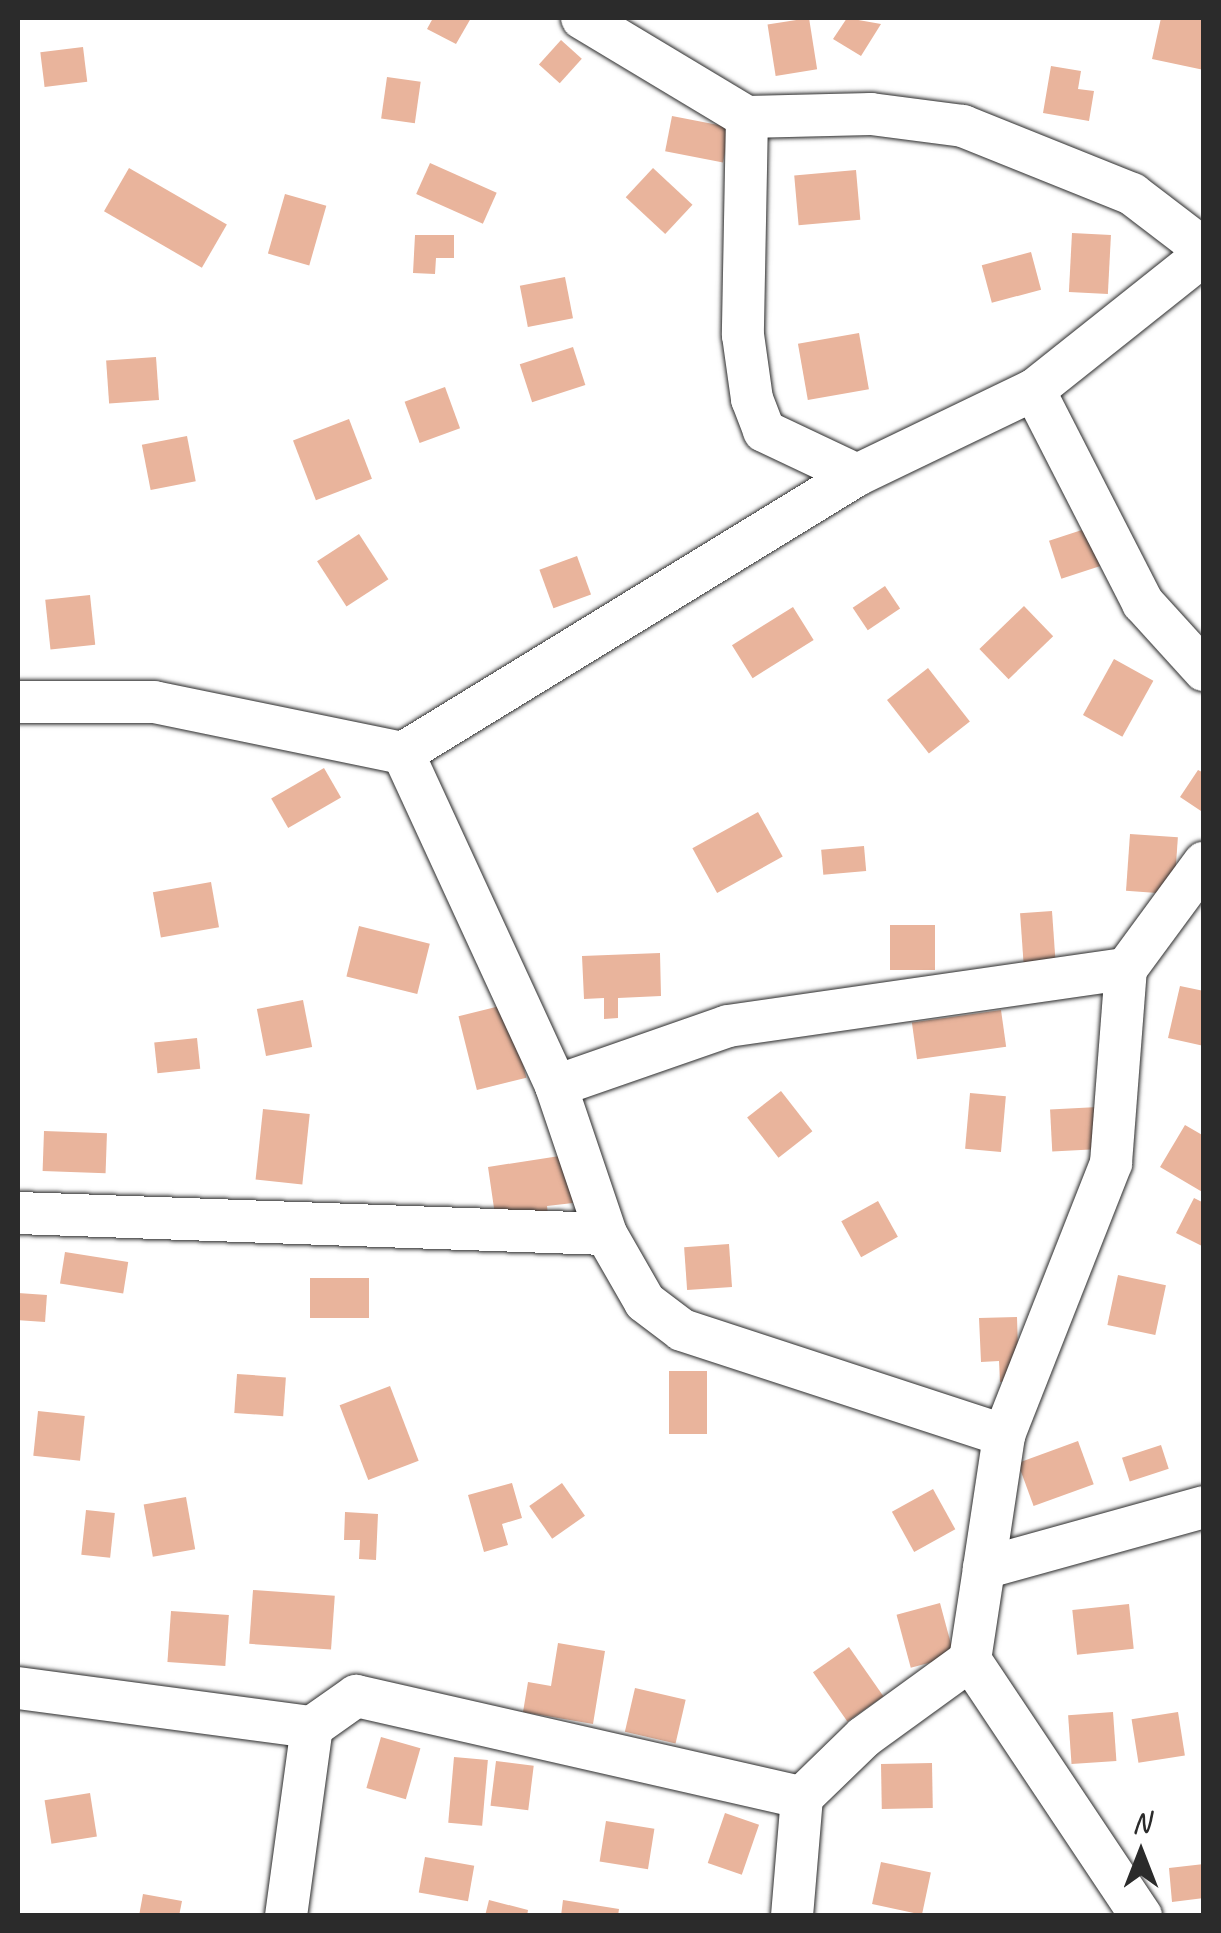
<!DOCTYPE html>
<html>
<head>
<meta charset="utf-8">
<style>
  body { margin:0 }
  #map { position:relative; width:1221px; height:1933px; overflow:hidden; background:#fff; font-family:Caveat,sans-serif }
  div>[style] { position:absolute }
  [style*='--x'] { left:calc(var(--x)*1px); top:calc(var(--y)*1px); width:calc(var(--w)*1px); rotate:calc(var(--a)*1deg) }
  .building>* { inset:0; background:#e9b49c; transform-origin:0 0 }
  .roads { filter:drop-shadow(0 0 2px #2b2b2b) drop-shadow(0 0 2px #2b2b2b) }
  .minor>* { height:42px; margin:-21px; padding:0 21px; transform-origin:21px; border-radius:21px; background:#fff }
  span { translate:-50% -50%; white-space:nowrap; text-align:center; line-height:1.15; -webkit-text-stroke:9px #fff; paint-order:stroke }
  .frame { position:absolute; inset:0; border:20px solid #2b2b2b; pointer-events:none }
  .north { position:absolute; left:1091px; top:1803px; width:100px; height:100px; -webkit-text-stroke:8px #fff; paint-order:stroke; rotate:0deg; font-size:28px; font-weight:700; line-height:40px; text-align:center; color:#2b2b2b }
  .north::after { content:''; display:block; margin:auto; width:35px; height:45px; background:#2b2b2b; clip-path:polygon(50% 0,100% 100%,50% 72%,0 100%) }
</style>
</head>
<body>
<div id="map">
  <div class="building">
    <div style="clip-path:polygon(433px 18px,471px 18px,456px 44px,427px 29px)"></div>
    <div style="left:809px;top:18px;width:52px;height:42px;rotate:81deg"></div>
    <div style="clip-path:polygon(847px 18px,881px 24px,861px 56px,833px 39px)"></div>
    <div style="clip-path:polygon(1161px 18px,1204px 18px,1204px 70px,1152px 59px)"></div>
    <div style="left:561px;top:40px;width:28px;height:33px;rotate:42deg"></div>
    <div style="left:83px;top:47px;width:35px;height:43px;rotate:83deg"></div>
    <div style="clip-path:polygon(1051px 66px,1081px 71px,1078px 89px,1094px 91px,1089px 121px,1043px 113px)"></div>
    <div style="left:387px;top:77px;width:34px;height:42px;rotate:8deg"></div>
    <div style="left:672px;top:116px;width:59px;height:36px;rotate:11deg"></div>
    <div style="left:430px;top:163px;width:73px;height:34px;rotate:24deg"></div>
    <div style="left:129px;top:168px;width:113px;height:50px;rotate:30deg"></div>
    <div style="left:653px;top:168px;width:54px;height:40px;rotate:43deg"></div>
    <div style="left:856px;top:170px;width:50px;height:62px;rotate:85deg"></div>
    <div style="left:285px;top:194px;width:43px;height:62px;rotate:16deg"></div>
    <div style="left:1072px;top:233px;width:39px;height:59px;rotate:3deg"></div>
    <div style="clip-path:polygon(415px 235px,454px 235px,454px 258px,436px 258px,435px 274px,413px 273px)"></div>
    <div style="left:1031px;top:252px;width:39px;height:51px;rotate:75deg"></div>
    <div style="left:565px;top:277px;width:42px;height:46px;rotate:79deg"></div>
    <div style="left:859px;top:333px;width:57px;height:62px;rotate:80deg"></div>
    <div style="left:573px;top:347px;width:40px;height:56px;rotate:72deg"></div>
    <div style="left:156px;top:357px;width:43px;height:50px;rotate:86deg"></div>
    <div style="left:445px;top:387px;width:44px;height:43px;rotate:70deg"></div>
    <div style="left:349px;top:419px;width:64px;height:60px;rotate:69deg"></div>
    <div style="left:187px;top:436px;width:46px;height:46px;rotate:79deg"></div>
    <div style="left:1088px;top:528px;width:40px;height:41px;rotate:72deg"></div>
    <div style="left:359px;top:534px;width:54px;height:50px;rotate:57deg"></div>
    <div style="left:577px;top:556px;width:41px;height:40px;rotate:70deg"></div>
    <div style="left:885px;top:586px;width:27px;height:39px;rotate:56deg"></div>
    <div style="left:90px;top:595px;width:50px;height:45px;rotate:84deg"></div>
    <div style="left:1024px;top:606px;width:42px;height:62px;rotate:46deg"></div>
    <div style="left:793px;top:607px;width:39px;height:72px;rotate:58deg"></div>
    <div style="left:1114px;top:659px;width:45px;height:64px;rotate:29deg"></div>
    <div style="left:928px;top:668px;width:68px;height:52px;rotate:52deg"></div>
    <div style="left:324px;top:768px;width:34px;height:61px;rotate:60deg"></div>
    <div style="clip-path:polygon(1198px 770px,1204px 773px,1201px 811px,1180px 797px)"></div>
    <div style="left:758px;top:812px;width:51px;height:75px;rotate:61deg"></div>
    <div style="left:1130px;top:834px;width:48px;height:57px;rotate:4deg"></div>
    <div style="left:864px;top:846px;width:25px;height:43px;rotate:85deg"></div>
    <div style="left:211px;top:882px;width:46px;height:59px;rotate:80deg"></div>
    <div style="left:1052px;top:911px;width:54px;height:32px;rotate:86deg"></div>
    <div style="left:890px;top:925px;width:45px;height:45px"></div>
    <div style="left:359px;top:926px;width:73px;height:52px;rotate:14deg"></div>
    <div style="clip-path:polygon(660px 953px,661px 996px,618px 998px,618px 1018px,604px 1019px,604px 998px,584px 999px,582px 956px)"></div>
    <div style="clip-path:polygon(1180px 986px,1204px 991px,1204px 1046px,1168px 1038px)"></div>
    <div style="left:303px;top:1000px;width:48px;height:47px;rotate:79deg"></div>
    <div style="left:508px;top:1004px;width:76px;height:51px;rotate:76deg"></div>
    <div style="left:1001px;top:1010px;width:37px;height:90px;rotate:82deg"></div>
    <div style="left:197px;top:1038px;width:31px;height:43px;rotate:84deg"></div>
    <div style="left:781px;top:1091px;width:51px;height:43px;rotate:52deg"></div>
    <div style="left:970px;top:1093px;width:36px;height:56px;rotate:5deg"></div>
    <div style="left:1098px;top:1107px;width:42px;height:48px;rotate:87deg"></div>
    <div style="left:263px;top:1109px;width:47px;height:71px;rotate:6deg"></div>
    <div style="clip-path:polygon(1185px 1125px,1204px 1136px,1204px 1193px,1160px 1167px)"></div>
    <div style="left:44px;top:1131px;width:63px;height:40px;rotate:2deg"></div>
    <div style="clip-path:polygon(566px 1155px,573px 1203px,547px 1206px,549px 1223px,532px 1226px,529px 1210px,495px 1215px,488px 1167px)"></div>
    <div style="clip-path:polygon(1194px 1198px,1204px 1203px,1204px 1247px,1176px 1233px)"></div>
    <div style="left:878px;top:1201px;width:41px;height:42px;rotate:61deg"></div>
    <div style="left:729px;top:1244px;width:43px;height:45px;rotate:86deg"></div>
    <div style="left:65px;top:1252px;width:64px;height:32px;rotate:9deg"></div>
    <div style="left:1118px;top:1275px;width:49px;height:51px;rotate:12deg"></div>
    <div style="left:310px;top:1278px;width:59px;height:40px"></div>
    <div style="left:18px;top:1293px;width:29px;height:27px;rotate:4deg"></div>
    <div style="clip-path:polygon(1017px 1317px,1019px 1381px,1000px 1382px,999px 1361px,981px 1362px,979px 1318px)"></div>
    <div style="left:669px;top:1371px;width:38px;height:63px"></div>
    <div style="left:237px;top:1374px;width:49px;height:39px;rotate:4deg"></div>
    <div style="left:390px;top:1386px;width:80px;height:54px;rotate:69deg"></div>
    <div style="left:38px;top:1411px;width:47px;height:45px;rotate:6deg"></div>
    <div style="left:1078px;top:1441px;width:46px;height:64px;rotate:70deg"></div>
    <div style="left:1161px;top:1445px;width:25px;height:41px;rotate:72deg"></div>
    <div style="clip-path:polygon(512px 1483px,522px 1518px,502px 1524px,508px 1545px,484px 1552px,468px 1495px)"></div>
    <div style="left:562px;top:1483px;width:40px;height:40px;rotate:55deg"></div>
    <div style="left:933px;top:1489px;width:46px;height:47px;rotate:61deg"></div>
    <div style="left:186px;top:1497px;width:53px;height:43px;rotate:80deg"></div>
    <div style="left:86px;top:1510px;width:29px;height:45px;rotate:6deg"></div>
    <div style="clip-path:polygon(345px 1512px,378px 1514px,376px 1560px,359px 1559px,360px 1540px,344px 1540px)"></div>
    <div style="left:253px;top:1590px;width:82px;height:54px;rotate:4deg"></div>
    <div style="left:940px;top:1603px;width:55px;height:45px;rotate:75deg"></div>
    <div style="left:1129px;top:1604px;width:45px;height:57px;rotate:84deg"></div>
    <div style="left:171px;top:1611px;width:58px;height:51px;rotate:4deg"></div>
    <div style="clip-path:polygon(558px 1643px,605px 1651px,593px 1724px,523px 1712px,528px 1682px,551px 1686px)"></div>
    <div style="left:849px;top:1647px;width:60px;height:44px;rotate:55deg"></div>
    <div style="left:635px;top:1688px;width:52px;height:45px;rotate:13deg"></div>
    <div style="left:1113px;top:1712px;width:49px;height:45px;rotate:86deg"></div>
    <div style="left:1178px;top:1712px;width:44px;height:47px;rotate:81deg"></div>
    <div style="left:381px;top:1737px;width:41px;height:53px;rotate:16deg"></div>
    <div style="left:454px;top:1757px;width:34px;height:66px;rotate:5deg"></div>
    <div style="left:496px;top:1761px;width:38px;height:45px;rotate:7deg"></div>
    <div style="left:932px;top:1763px;width:45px;height:51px;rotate:89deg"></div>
    <div style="left:90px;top:1793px;width:44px;height:46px;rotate:81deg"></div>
    <div style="left:725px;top:1813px;width:36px;height:53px;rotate:19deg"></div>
    <div style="left:606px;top:1821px;width:49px;height:41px;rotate:9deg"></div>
    <div style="left:425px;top:1857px;width:50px;height:36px;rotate:10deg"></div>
    <div style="left:881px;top:1862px;width:51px;height:43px;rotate:12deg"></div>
    <div style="clip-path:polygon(1204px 1864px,1204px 1898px,1172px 1902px,1169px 1868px)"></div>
    <div style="clip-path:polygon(143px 1894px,182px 1901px,179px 1916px,139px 1916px)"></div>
    <div style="clip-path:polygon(489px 1900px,528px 1910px,527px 1916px,485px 1916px)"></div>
    <div style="clip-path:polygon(563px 1900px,619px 1909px,618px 1916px,561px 1916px)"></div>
  </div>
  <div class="roads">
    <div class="minor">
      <div style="--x:582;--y:18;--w:192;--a:31"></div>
      <div style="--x:747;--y:117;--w:124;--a:-1.4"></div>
      <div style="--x:871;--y:114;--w:93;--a:7.4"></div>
      <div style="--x:963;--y:126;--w:182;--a:21.9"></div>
      <div style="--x:1132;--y:194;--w:91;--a:37.4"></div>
      <div style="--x:747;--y:117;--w:218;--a:91.1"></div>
      <div style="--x:743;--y:335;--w:65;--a:82"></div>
      <div style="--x:752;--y:399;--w:34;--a:69"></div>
      <div style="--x:764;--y:431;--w:103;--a:25.3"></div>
      <div style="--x:1034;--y:390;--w:239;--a:62.9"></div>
      <div style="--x:1143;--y:603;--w:91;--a:47.7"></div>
      <div style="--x:18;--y:702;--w:136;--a:0"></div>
      <div style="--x:154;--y:702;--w:254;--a:11.6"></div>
      <div style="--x:403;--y:753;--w:532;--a:-31.48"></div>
      <div style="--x:857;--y:475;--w:196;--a:-25.7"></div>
      <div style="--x:1034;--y:390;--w:217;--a:-38.5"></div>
      <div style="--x:403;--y:753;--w:366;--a:65.3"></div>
      <div style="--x:556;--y:1086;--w:156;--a:71.3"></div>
      <div style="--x:606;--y:1234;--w:78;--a:60.2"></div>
      <div style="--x:645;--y:1302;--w:46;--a:37.1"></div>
      <div style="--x:682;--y:1330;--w:339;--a:18.1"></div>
      <div style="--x:556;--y:1086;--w:182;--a:-19.2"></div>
      <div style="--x:728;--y:1026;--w:402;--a:-8.2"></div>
      <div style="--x:18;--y:1213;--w:588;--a:2.05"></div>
      <div style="--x:984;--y:1568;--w:134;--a:-81.4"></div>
      <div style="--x:1004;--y:1435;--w:292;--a:-68.5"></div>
      <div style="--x:1111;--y:1163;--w:195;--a:-85.6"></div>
      <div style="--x:1126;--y:969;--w:132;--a:-53.7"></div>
      <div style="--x:18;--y:1688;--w:297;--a:7.6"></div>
      <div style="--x:286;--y:1916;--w:191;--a:-82.2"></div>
      <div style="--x:312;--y:1727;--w:54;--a:-35.2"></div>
      <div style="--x:356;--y:1696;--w:457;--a:12.8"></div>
      <div style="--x:792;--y:1916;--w:119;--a:-85.2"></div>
      <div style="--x:802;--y:1797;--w:86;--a:-44.1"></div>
      <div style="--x:864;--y:1737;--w:131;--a:-36"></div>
      <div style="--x:1141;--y:1916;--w:308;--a:-123.7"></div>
      <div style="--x:970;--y:1660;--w:93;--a:-81.3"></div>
      <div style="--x:984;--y:1568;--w:228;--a:-15.5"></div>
    </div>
  </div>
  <div class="frame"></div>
  <div class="north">N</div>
</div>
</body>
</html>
